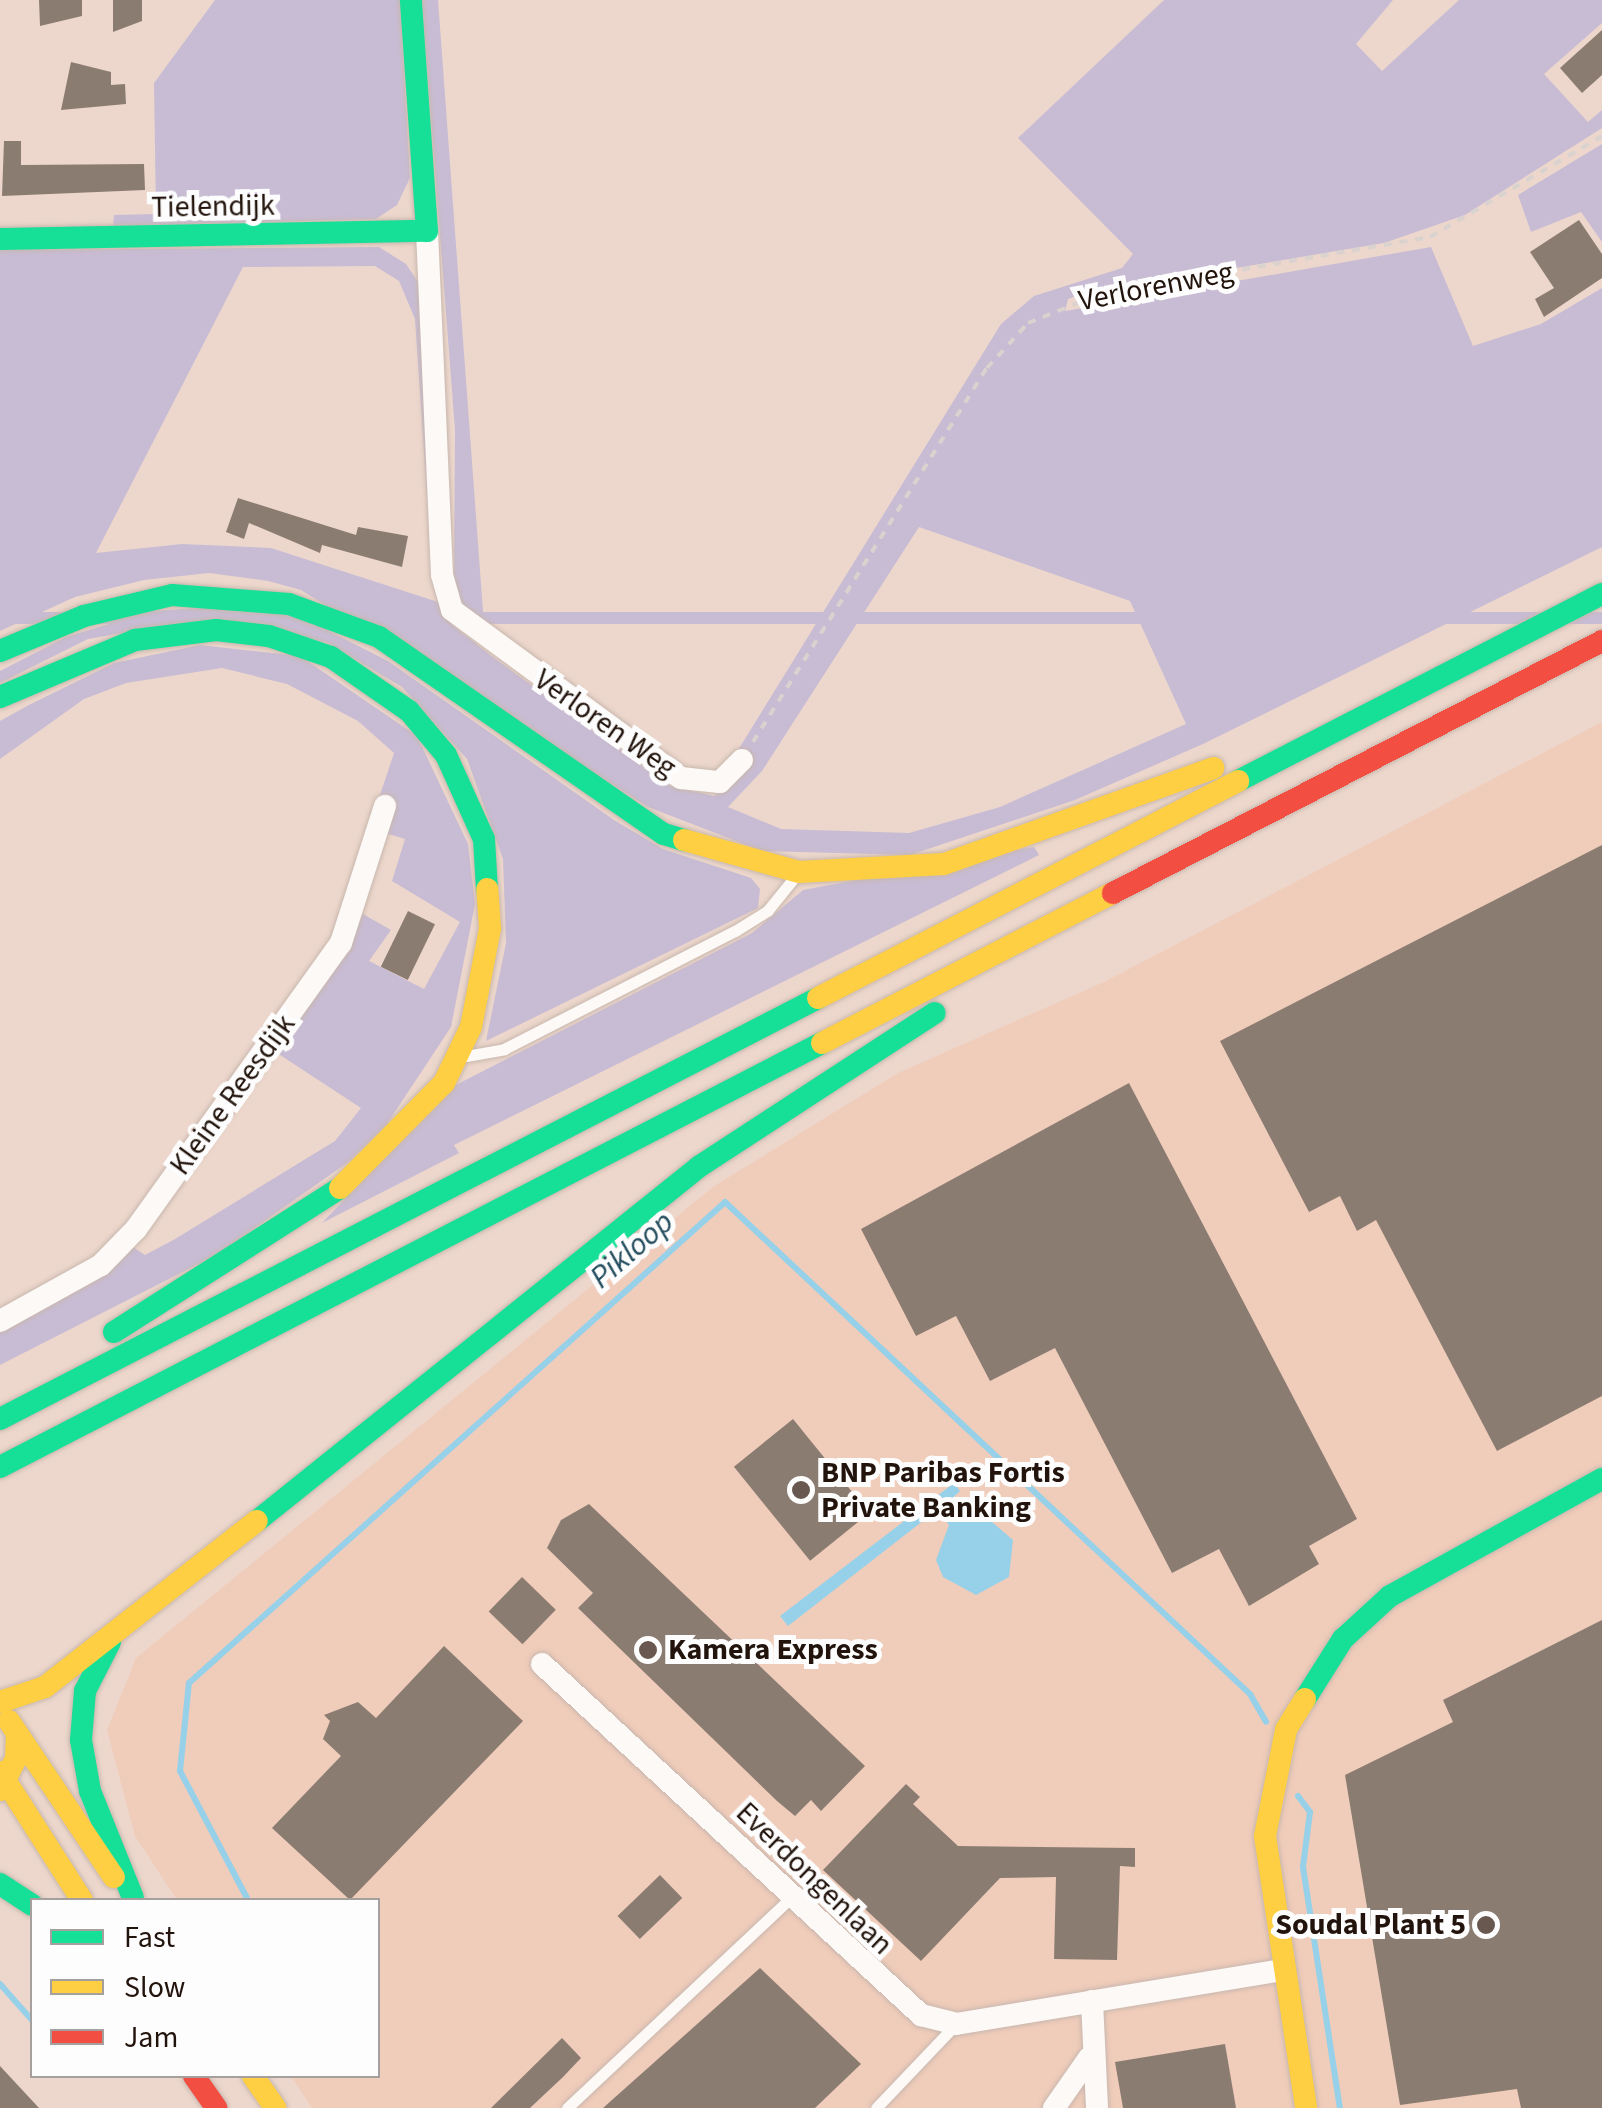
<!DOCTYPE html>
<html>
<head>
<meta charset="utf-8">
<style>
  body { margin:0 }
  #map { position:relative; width:1602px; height:2108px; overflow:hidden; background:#edd7cc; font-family:"Source Sans 3",sans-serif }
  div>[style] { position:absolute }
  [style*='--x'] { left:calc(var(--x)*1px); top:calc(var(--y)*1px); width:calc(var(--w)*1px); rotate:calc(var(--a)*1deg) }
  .built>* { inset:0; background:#f0ccba }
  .green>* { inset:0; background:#c8bcd4; transform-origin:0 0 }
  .water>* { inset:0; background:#96d1e9 }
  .stream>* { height:6px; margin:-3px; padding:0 3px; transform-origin:3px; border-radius:3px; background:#96d1e9 }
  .building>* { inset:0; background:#8b7c72; transform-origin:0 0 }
  .path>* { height:4px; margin-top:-2px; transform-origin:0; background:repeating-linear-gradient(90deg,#d9d2cf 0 8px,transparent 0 16px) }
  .roads { filter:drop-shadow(0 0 2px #c8b7ae) drop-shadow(0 0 2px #c8b7ae) }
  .lane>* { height:11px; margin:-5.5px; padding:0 5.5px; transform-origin:5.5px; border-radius:5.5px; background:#fcf9f7 }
  .street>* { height:22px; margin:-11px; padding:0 11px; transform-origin:11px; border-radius:11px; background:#fcf9f7 }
  .fast>* { height:22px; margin:-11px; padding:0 11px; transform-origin:11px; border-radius:11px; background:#16e098 }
  .slow>* { height:22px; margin:-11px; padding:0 11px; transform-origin:11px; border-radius:11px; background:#ffcf43 }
  .jam>* { height:22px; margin:-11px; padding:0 11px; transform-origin:11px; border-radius:11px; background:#f24e42 }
  .dots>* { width:28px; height:28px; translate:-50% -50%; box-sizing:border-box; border:5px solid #fdfdfd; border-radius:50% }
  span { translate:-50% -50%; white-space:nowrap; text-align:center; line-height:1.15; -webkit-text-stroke:10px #fdfdfd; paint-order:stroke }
  .street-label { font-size:30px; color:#22140c }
  .poi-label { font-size:30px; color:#22140c; font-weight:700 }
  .left { translate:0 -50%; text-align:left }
  .right { translate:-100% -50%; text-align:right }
  .water-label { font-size:32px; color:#244d5e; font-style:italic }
  .legend { position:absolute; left:30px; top:1898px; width:350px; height:180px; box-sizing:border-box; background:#fdfdfd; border:2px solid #a5a09d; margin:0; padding:12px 18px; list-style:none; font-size:30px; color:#22140c }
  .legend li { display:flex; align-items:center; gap:20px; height:50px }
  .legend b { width:50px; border:2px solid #a5a09d }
</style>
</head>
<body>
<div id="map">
  <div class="built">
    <div style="clip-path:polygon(1602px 722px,1602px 2108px,312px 2108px,291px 2076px,378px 2076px,378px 1900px,177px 1900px,135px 1836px,107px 1730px,136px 1658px,713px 1187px,898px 1073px,1104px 982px)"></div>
  </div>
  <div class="green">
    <div style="clip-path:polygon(215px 0,400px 0,410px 178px,397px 205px,376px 219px,113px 226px,114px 215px,156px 214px,154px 83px)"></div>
    <div style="clip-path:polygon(422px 0,438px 0,484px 625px,461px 608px,454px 584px,455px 430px)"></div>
    <div style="clip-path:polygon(evenodd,1164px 0,1393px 0,1356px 44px,1382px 71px,1459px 0,1602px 0,1602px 23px,1544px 74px,1588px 122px,1602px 110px,1602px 128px,1465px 215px,1384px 243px,1082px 294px,1068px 299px,1065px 311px,1431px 247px,1473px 346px,1541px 324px,1602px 288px,1602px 547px,1203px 744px,1075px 800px,910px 855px,762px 851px,648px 807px,301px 590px,268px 581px,209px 573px,144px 580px,75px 597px,0 631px,0 250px,379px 247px,406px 264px,420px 285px,435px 528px,429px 525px,415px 319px,399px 281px,375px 266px,243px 267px,96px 553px,182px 544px,271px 548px,438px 602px,442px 617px,493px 657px,670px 786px,714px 796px,734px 782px,735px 755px,1001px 324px,1034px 296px,1122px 268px,1133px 254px,1018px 138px,1164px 0,919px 527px,1130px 601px,1186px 724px,1000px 807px,909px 833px,781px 829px,728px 807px,762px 771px,919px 527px)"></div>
    <div style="clip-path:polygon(1602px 144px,1602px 242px,1581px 212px,1531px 232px,1518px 195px)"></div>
    <div style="clip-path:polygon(213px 607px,319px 626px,388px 661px,614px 820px,663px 849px,751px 878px,760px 889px,758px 908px,486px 1041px,506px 943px,503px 859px,467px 759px,402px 687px,328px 643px,218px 616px,88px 639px,0 683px,0 671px,66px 637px,152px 611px)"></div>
    <div style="left:1602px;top:612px;width:12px;height:1803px;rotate:90deg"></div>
    <div style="clip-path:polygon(200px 645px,300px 656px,417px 736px,468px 844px,475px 904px,451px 1027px,385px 1127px,347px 1163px,216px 1255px,0 1365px,0 1328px,133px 1247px,145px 1255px,175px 1239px,335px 1141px,361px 1108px,274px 1051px,363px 914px,391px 930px,369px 961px,424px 989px,460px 922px,392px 881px,405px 839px,369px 828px,394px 753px,358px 721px,287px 684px,222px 668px,126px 683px,84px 699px,0 759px,0 721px,27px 706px,114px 663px)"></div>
    <div style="clip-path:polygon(1034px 847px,1039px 855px,454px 1145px,459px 1153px,322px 1223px,452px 1087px,752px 933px,803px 890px)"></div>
  </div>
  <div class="water">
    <div style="clip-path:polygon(954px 1483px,960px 1491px,945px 1505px,958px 1517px,985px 1516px,1013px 1540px,1009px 1577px,976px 1595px,943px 1577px,936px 1560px,949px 1525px,937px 1510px,788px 1626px,780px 1616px)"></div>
  </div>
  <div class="stream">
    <div style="--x:1298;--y:1796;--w:20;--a:53"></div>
    <div style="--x:1310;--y:1812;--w:55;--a:97.3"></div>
    <div style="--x:1303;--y:1867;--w:244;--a:81.3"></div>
    <div style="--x:248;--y:1900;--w:146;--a:-117.8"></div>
    <div style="--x:180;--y:1771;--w:88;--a:-84.2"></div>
    <div style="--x:189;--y:1683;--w:720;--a:-41.9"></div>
    <div style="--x:725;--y:1202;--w:720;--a:43.14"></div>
    <div style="--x:1250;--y:1694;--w:32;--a:60"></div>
    <div style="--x:0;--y:1984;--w:48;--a:48.4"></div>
  </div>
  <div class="building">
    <div style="clip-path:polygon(39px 0,82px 0,82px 16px,40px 26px)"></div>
    <div style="clip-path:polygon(113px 0,142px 0,142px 21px,113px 32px)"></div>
    <div style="clip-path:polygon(1602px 30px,1602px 75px,1582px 93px,1560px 68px)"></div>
    <div style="clip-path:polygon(71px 62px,111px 72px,111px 85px,125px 84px,126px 104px,61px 110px)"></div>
    <div style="clip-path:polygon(4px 141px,21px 141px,21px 165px,144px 164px,145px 190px,2px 196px)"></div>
    <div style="clip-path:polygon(1579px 220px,1602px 254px,1602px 278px,1544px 317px,1535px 299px,1554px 288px,1530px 252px)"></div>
    <div style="clip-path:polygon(238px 498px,356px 535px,358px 527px,408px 536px,402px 567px,322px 545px,320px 553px,249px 523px,244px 539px,226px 532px)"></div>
    <div style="clip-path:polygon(1602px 845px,1602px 1396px,1497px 1451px,1376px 1220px,1357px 1231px,1340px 1196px,1309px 1212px,1220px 1041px)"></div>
    <div style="left:408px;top:911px;width:30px;height:62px;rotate:26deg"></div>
    <div style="clip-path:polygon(1129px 1083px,1357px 1519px,1309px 1546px,1319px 1564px,1249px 1606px,1219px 1549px,1172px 1573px,1055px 1348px,990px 1381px,956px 1316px,916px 1336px,861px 1229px)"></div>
    <div style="left:793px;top:1419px;width:121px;height:76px;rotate:51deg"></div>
    <div style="clip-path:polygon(589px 1504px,865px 1766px,821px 1811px,811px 1800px,795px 1816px,777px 1801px,578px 1608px,593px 1593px,547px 1548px,561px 1520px)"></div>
    <div style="left:522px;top:1577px;width:47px;height:48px;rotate:44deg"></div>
    <div style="clip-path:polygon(1602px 1620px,1602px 2108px,1521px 2108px,1517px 2089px,1400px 2105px,1345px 1775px,1453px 1722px,1443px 1700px)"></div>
    <div style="clip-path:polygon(444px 1646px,523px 1721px,350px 1900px,272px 1828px,341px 1756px,323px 1739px,330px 1721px,324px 1715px,358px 1702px,376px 1718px)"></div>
    <div style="clip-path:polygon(906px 1784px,920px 1797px,913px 1804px,958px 1846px,1135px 1848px,1135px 1867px,1120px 1866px,1117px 1960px,1054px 1959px,1056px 1877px,1000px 1878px,921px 1961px,823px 1870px)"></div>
    <div style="left:660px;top:1875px;width:32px;height:59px;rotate:46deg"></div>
    <div style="clip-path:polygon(760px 1968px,861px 2064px,815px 2108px,603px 2108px)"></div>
    <div style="clip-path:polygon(562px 2038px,581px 2058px,563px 2077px,530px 2108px,491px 2108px)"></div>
    <div style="clip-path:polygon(1225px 2044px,1236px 2108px,1123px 2108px,1115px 2062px)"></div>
    <div style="clip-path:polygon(0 2066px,39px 2108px,0 2108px)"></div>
  </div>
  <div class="path">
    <div style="--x:753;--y:742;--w:441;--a:-58"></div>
    <div style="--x:987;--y:368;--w:61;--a:-47.7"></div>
    <div style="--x:1028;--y:323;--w:78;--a:-21.9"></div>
    <div style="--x:1100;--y:294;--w:335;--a:-9.8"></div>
    <div style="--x:1430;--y:237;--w:199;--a:-30.4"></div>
  </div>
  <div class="roads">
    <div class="lane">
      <div style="--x:466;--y:1056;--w:39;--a:-10"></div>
      <div style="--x:504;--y:1049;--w:259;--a:-27.1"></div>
      <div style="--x:735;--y:931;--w:39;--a:-32"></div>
      <div style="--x:768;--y:910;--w:40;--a:-51"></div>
      <div style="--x:567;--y:2108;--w:307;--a:-43.2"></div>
      <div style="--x:876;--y:2108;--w:116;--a:-46.4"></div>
    </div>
    <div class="street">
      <div style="--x:427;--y:231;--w:344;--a:87.5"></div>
      <div style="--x:442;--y:575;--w:36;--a:74"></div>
      <div style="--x:452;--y:610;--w:284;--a:36.3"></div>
      <div style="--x:681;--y:778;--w:39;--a:6"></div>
      <div style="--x:720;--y:782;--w:31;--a:-45"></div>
      <div style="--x:0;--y:1321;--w:115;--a:-29"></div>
      <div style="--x:101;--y:1265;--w:50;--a:-45.8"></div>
      <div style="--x:136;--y:1229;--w:352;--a:-54.4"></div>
      <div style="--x:341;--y:943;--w:144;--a:-72.2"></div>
      <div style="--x:542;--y:1664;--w:517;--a:42.8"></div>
      <div style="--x:921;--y:2015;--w:36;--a:14"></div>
      <div style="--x:956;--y:2024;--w:330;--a:-9.4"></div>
      <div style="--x:1092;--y:2001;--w:107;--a:87.3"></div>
      <div style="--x:1054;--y:2108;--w:61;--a:-55"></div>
    </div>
    <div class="fast">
      <div style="--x:0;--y:239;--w:427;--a:-1.1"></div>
      <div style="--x:427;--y:231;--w:232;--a:-94"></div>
      <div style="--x:0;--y:651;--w:91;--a:-22.6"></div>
      <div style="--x:84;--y:616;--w:90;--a:-13.4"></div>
      <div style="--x:172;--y:595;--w:117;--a:4.4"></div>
      <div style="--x:289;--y:604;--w:96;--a:20.1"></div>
      <div style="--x:379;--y:637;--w:346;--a:34.7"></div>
      <div style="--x:664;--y:834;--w:21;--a:17"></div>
      <div style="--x:0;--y:697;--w:147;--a:-22.9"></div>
      <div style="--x:135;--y:640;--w:82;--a:-7"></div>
      <div style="--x:216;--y:630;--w:53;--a:6.5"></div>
      <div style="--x:269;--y:636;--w:65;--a:18.7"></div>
      <div style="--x:331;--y:657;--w:95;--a:34.7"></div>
      <div style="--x:409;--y:711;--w:57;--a:49.9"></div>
      <div style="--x:446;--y:755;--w:92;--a:65.7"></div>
      <div style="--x:484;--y:839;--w:50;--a:86.6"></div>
      <div style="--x:1238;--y:781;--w:409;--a:-27.2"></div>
      <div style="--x:114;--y:1332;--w:268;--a:-32.5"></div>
      <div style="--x:0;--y:1419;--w:920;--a:-27.23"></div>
      <div style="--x:0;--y:1467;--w:925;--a:-27.29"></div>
      <div style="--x:257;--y:1521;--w:568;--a:-38.71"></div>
      <div style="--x:700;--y:1166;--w:280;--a:-33.1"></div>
      <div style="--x:110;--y:1642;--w:55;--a:117"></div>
      <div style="--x:85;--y:1691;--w:49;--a:94.7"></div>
      <div style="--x:81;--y:1740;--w:52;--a:80"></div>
      <div style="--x:90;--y:1791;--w:115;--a:68.1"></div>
      <div style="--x:1305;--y:1699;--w:71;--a:-57.7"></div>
      <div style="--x:1343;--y:1639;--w:64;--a:-42.5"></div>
      <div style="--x:1390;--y:1596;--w:242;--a:-28.9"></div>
      <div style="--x:0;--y:1884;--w:38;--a:33"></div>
    </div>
    <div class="slow">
      <div style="--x:684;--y:840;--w:119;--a:15.5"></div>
      <div style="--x:799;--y:872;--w:145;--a:-3.2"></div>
      <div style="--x:944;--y:864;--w:286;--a:-19.6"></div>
      <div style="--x:818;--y:998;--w:473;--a:-27.3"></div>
      <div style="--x:822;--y:1043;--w:327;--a:-27.3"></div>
      <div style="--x:340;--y:1188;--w:148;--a:-45.3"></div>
      <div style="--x:444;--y:1083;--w:62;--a:-64.3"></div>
      <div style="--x:471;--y:1027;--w:101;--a:-79.1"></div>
      <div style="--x:490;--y:928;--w:39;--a:-94"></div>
      <div style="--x:1305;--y:1699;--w:36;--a:122"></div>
      <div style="--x:1286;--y:1730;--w:108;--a:101.2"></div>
      <div style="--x:1265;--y:1836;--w:275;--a:81.4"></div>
      <div style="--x:0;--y:1702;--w:47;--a:-18.4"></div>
      <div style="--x:45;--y:1687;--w:269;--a:-38.1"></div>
      <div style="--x:9;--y:1721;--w:188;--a:56.1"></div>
      <div style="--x:0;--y:1772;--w:152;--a:57.4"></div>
      <div style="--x:0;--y:1790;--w:35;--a:-63"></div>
      <div style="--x:16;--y:1759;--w:25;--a:-88"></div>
      <div style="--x:253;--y:2076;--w:39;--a:55"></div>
    </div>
    <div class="jam">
      <div style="--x:1113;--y:893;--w:550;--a:-27.26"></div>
      <div style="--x:194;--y:2076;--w:39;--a:55"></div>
    </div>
  </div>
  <div class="dots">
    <div style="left:801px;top:1490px;background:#69584f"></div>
    <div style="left:648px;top:1650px;background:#69584f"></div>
    <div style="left:1486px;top:1925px;background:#69584f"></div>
  </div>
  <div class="street-label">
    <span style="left:213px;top:207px;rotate:-1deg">Tielendijk</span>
    <span style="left:1156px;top:287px;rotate:-11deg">Verlorenweg</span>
    <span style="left:605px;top:724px;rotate:35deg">Verloren Weg</span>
    <span style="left:233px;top:1095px;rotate:-54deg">Kleine Reesdijk</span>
    <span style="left:814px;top:1879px;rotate:44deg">Everdongenlaan</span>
  </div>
  <div class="poi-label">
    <span class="left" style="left:821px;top:1490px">BNP Paribas Fortis<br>Private Banking</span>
    <span class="left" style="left:668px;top:1650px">Kamera Express</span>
    <span class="right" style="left:1466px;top:1925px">Soudal Plant 5</span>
  </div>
  <div class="water-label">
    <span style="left:632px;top:1250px;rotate:-41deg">Pikloop</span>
  </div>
  <ul class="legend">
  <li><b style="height:12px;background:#16e098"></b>Fast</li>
  <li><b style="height:12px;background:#ffcf43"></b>Slow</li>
  <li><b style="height:12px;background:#f24e42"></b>Jam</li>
  </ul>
</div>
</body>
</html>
